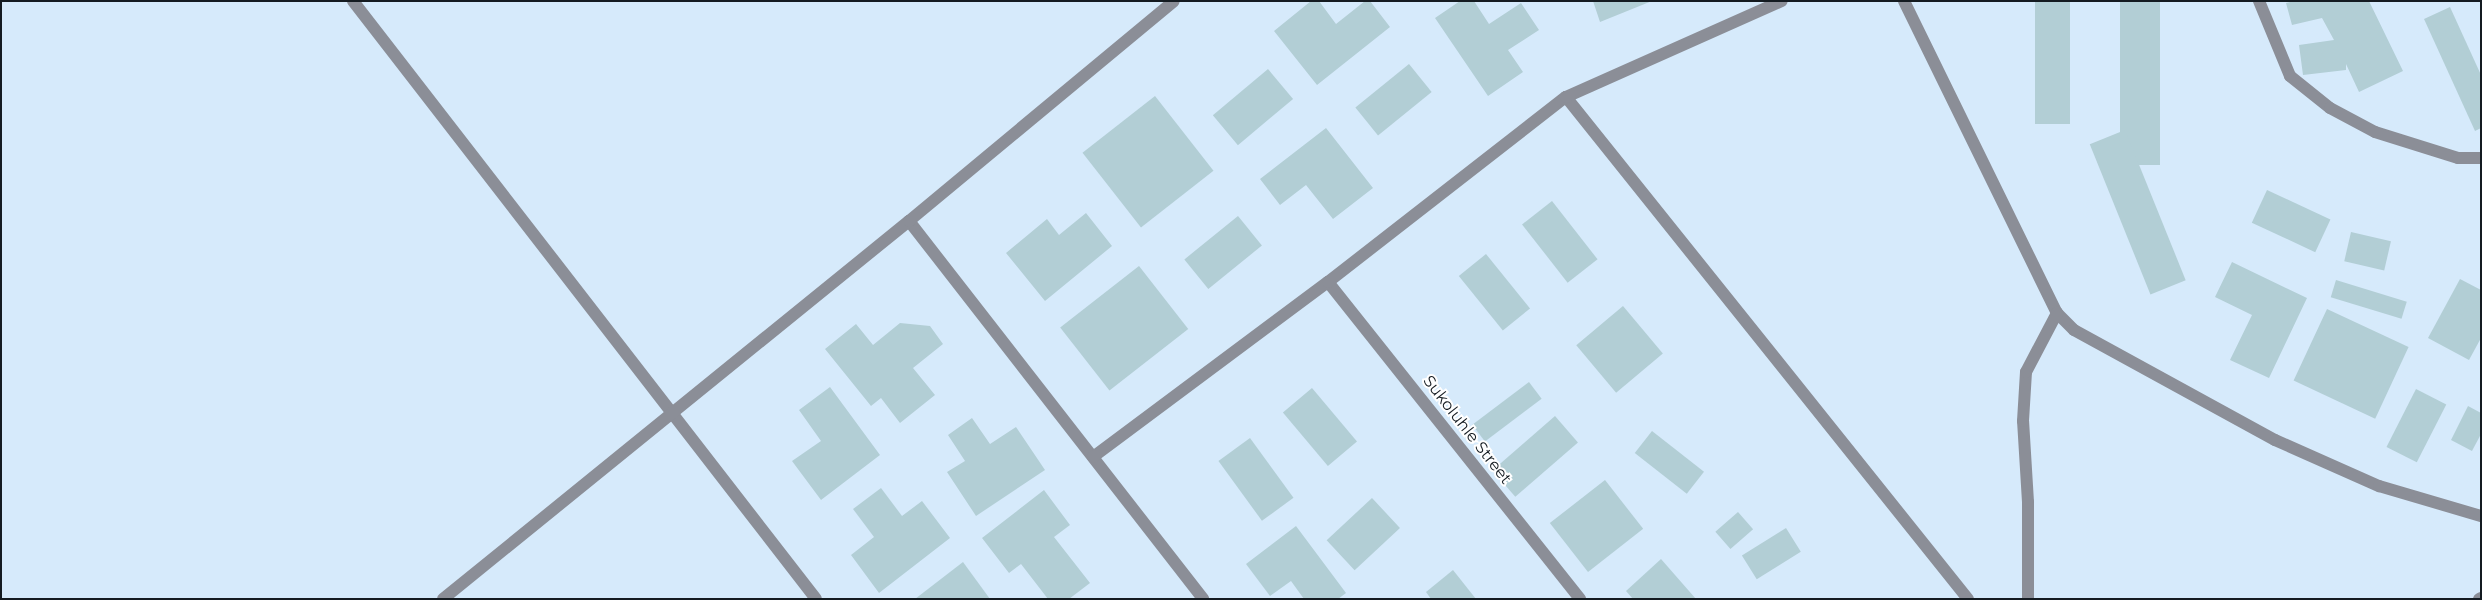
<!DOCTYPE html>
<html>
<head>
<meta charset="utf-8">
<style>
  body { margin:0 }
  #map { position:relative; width:2482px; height:600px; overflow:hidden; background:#d6eafb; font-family:Montserrat,sans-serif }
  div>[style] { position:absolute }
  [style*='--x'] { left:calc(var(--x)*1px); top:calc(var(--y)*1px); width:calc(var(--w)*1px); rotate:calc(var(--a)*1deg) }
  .building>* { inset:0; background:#b2ced5; transform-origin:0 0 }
  .street>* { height:12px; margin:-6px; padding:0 6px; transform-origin:6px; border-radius:6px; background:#8b8e97 }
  span { translate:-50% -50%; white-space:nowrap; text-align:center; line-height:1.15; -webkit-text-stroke:4px #fff; paint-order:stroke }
  .street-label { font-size:16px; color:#141b21 }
  .frame { position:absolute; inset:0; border:2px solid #141b21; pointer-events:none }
</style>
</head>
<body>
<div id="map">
  <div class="building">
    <div style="clip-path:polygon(1311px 1px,1319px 1px,1336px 24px,1365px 1px,1370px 1px,1390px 27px,1317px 85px,1274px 31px)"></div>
    <div style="clip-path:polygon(1460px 1px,1474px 1px,1489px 24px,1521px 3px,1539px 30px,1508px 50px,1523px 72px,1488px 96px,1435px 18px)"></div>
    <div style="clip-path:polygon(1593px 1px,1652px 1px,1600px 22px)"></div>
    <div style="left:2035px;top:1px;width:35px;height:123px"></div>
    <div style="left:2120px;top:1px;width:40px;height:164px"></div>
    <div style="clip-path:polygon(2294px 1px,2369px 1px,2403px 71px,2359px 92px,2346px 64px,2346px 70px,2303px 75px,2299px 45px,2334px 40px,2322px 18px,2292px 25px,2286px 3px)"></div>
    <div style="clip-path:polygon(2450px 7px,2481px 75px,2481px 128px,2475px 131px,2424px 19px)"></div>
    <div style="left:1409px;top:64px;width:36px;height:69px;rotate:51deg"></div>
    <div style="left:1268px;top:69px;width:39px;height:72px;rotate:50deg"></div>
    <div style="left:1155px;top:96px;width:95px;height:92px;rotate:52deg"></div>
    <div style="clip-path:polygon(1326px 128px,1373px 188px,1333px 219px,1306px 185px,1280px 205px,1260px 179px)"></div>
    <div style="left:2125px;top:130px;width:162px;height:38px;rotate:68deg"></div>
    <div style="left:2267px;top:190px;width:70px;height:36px;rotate:25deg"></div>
    <div style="left:1552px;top:201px;width:74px;height:38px;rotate:52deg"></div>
    <div style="clip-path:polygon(1086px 213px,1112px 246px,1045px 301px,1006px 253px,1047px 219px,1059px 235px)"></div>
    <div style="left:1238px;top:216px;width:38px;height:69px;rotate:51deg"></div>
    <div style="left:2351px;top:232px;width:41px;height:30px;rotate:13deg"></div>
    <div style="left:1486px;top:254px;width:70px;height:35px;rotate:51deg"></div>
    <div style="clip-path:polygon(2232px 262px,2307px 298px,2269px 378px,2230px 360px,2252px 315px,2215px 297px)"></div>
    <div style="left:1139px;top:266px;width:80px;height:100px;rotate:52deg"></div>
    <div style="clip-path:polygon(2460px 279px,2481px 290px,2481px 338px,2469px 360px,2428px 338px)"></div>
    <div style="left:2336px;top:280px;width:74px;height:18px;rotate:17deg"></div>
    <div style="left:1623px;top:306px;width:62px;height:61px;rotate:50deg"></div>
    <div style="left:2327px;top:309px;width:90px;height:79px;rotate:25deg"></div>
    <div style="clip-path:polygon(900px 323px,930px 326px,943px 344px,913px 368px,935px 395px,900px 423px,881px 398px,871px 406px,825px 349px,856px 324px,873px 345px)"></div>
    <div style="left:1529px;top:382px;width:21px;height:71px;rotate:53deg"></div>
    <div style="clip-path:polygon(830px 387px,880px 455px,821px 500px,792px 461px,821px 441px,799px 410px)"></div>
    <div style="left:1312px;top:388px;width:70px;height:38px;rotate:50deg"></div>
    <div style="left:2416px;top:389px;width:34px;height:65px;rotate:27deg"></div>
    <div style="clip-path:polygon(2468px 406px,2481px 413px,2481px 434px,2472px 451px,2451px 440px)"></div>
    <div style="left:1555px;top:416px;width:35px;height:83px;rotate:49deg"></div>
    <div style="clip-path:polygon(972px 418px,990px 444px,1016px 427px,1045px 470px,976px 516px,947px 472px,965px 461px,948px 435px)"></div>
    <div style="left:1652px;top:431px;width:66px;height:28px;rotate:38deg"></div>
    <div style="left:1250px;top:438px;width:74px;height:39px;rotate:54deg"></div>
    <div style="left:1605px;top:480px;width:62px;height:70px;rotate:52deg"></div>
    <div style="clip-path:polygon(881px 488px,902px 516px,922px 501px,950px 538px,879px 593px,851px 555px,874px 537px,853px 509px)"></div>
    <div style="clip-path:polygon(1044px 490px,1070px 525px,1054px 537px,1090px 583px,1069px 599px,1048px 599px,1021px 564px,1009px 573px,982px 538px)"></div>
    <div style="left:1372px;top:498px;width:41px;height:62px;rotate:47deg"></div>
    <div style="left:1738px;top:512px;width:23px;height:30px;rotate:49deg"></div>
    <div style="clip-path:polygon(1296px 526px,1346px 593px,1338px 599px,1304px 599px,1291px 581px,1270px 596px,1246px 564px)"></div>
    <div style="left:1786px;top:528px;width:28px;height:52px;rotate:58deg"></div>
    <div style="clip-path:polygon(1661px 559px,1696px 599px,1633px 599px,1626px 591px)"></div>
    <div style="clip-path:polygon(963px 562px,990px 599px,915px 599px)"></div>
    <div style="clip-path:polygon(1453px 570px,1476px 599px,1431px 599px,1426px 592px)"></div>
  </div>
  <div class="street">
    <div style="--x:353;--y:1;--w:756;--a:52.25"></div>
    <div style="--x:1904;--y:1;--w:347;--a:63.9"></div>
    <div style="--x:2057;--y:313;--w:24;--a:45"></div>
    <div style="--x:2074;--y:330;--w:229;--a:28.7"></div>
    <div style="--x:2275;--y:440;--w:114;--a:23.9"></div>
    <div style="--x:2379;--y:486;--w:106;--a:16.4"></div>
    <div style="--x:2259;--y:1;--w:81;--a:67.5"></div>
    <div style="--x:2290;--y:76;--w:51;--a:38.7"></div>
    <div style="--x:2330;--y:108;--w:51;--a:28.1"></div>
    <div style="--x:2375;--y:132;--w:87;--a:17.4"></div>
    <div style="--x:2458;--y:158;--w:23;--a:0"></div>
    <div style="--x:1566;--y:97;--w:643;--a:51.31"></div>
    <div style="--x:909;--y:221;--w:479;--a:52.1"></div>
    <div style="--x:1328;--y:282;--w:405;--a:51.5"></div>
    <div style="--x:1093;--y:457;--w:293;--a:-36.7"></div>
    <div style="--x:1328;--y:282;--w:301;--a:-37.9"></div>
    <div style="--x:1566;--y:97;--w:236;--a:-24"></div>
    <div style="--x:443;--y:599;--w:600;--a:-39.05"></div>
    <div style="--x:909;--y:221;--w:344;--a:-39.7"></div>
    <div style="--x:2028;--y:599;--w:97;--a:-90"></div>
    <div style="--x:2028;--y:502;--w:81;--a:-93.5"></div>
    <div style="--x:2023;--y:421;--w:49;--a:-86.5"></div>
    <div style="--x:2026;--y:372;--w:67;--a:-62.3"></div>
    <div style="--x:2479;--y:599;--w:2;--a:-27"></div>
  </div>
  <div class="street-label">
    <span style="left:1467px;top:430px;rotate:52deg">Sukoluhle Street</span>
  </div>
  <div class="frame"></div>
</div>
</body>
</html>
